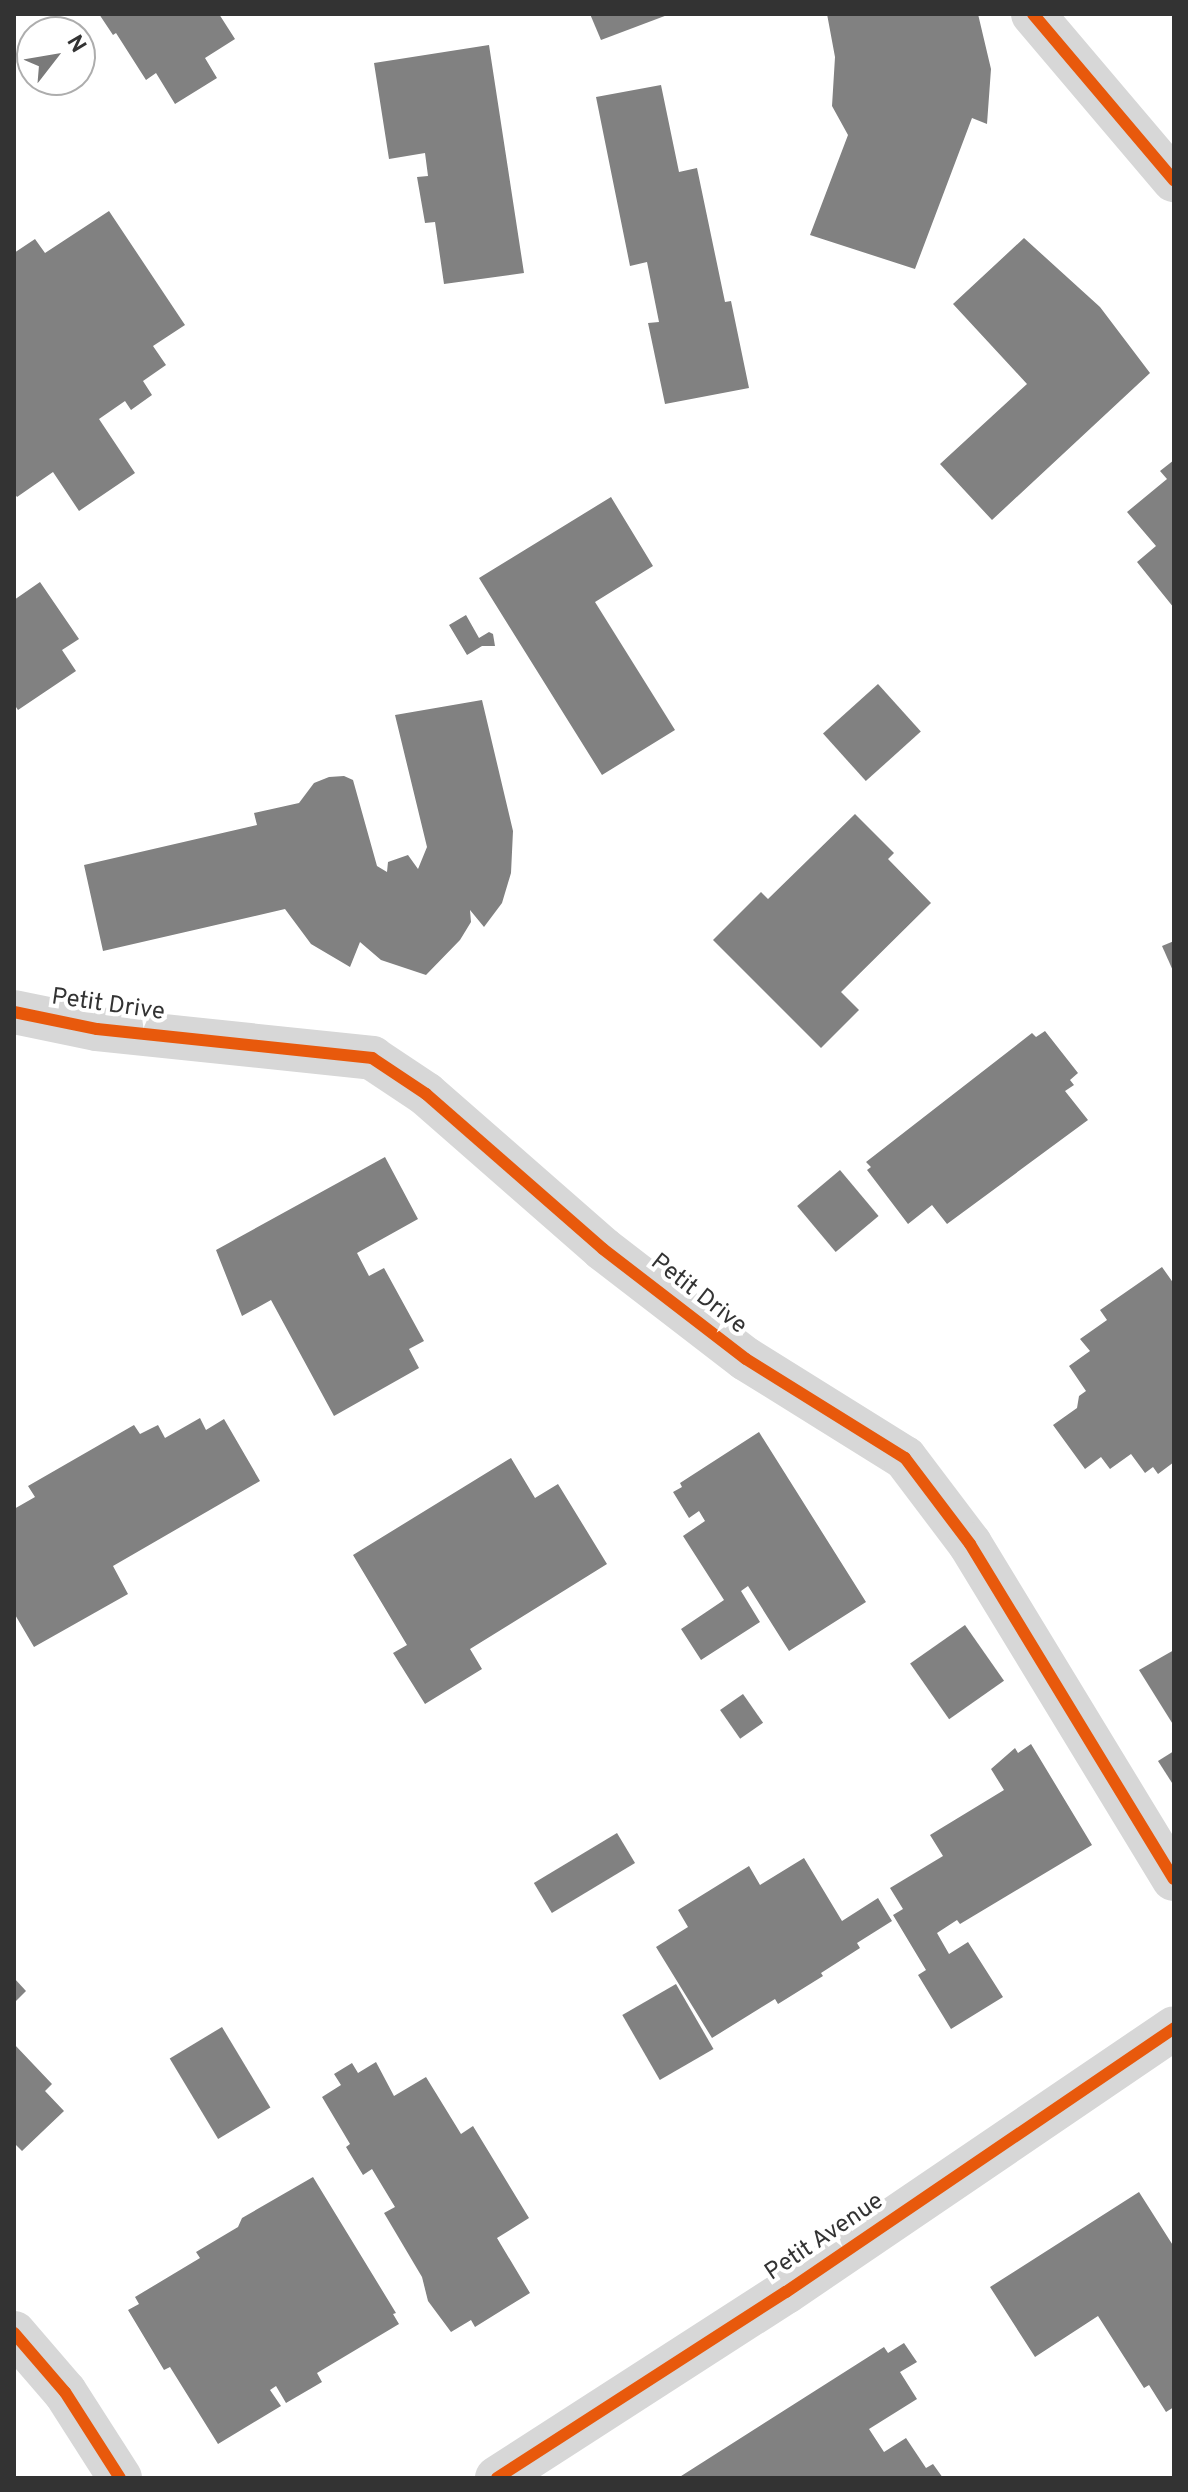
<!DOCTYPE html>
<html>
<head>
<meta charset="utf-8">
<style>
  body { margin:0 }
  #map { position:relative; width:1188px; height:2492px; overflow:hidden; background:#fff; font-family:Overpass,sans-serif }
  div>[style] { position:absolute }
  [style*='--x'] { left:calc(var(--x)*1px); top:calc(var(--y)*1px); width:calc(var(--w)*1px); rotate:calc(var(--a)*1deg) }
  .building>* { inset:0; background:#818181; transform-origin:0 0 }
  .minor>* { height:44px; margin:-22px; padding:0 22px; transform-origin:22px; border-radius:22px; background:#d7d7d7 }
  .cycleway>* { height:12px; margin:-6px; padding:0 6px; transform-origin:6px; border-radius:6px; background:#e8590c }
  span { translate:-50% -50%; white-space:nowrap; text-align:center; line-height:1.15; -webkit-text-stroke:8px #fff; paint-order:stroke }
  .street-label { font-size:24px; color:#333 }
  .frame { position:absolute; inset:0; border:16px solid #333; pointer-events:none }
  .north { position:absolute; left:16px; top:16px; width:80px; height:80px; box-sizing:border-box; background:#fff; border:2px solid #adadad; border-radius:50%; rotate:59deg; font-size:22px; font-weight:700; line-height:32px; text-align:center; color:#333 }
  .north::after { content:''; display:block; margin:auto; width:28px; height:36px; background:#7a7a7a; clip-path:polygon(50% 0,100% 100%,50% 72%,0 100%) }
</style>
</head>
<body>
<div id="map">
  <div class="building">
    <div style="clip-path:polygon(99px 14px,219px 14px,235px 39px,205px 58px,217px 78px,175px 104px,156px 73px,146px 80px,116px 33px,113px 35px)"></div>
    <div style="clip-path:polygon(590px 14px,670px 14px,601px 40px)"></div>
    <div style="clip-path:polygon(827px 14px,978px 14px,991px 69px,987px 124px,972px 118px,915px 269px,810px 235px,848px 135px,832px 106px,835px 57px)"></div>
    <div style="clip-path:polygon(489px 45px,524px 273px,444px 284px,435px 222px,425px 223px,417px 177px,428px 176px,425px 153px,389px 159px,374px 63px)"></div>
    <div style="clip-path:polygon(661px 85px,679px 172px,697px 168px,725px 302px,731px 301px,749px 388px,665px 404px,648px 323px,659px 322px,647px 262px,630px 266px,596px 97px)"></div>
    <div style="clip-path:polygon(109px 211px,185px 325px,153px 346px,166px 365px,143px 381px,152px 395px,131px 410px,125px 401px,99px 419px,135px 473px,79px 511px,53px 472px,17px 497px,14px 493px,14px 253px,35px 239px,45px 253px)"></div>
    <div style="clip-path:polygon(1024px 238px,1100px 307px,1150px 373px,992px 520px,940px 464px,1027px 384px,953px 304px)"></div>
    <div style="clip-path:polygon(1174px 460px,1174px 608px,1137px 562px,1156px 546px,1127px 512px,1167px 479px,1160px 471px)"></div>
    <div style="clip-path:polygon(611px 497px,653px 566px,595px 602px,675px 730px,602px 775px,479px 578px)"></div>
    <div style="clip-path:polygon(40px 582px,79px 639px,62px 650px,76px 671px,18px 710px,14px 704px,14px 600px)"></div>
    <div style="clip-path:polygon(466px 615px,479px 638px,489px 632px,493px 634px,495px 646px,482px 646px,467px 655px,449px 625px)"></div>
    <div style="left:878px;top:684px;width:64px;height:74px;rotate:48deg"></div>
    <div style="clip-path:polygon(482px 700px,513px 831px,511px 873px,502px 903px,484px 927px,470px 910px,471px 922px,460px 940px,426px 975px,381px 960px,360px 942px,350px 967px,311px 944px,285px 909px,103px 951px,84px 865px,257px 825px,254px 813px,299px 803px,314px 783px,329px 777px,344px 776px,353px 780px,377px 866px,387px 872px,388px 862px,408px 855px,418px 869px,427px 847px,395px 715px)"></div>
    <div style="clip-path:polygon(855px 814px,894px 853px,888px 859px,931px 903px,841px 992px,859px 1010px,821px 1048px,713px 940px,761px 892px,768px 899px)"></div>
    <div style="clip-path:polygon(1174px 941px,1174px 973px,1162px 946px)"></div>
    <div style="clip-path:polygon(1045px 1031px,1078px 1073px,1070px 1080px,1074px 1085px,1065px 1091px,1088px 1120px,947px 1224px,932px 1205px,908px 1224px,867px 1170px,871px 1167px,866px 1162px,1032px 1033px,1036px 1037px)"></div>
    <div style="clip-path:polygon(385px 1157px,418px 1219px,357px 1253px,369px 1276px,384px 1268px,424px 1341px,409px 1349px,419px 1368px,334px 1416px,271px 1300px,242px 1316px,216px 1250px)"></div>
    <div style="left:840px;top:1170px;width:60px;height:56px;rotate:50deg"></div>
    <div style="clip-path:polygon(1162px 1267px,1174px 1284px,1174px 1462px,1158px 1474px,1153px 1467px,1145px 1473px,1131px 1454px,1110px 1469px,1101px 1457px,1085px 1469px,1053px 1425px,1077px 1408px,1079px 1396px,1086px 1391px,1069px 1366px,1090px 1351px,1080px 1339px,1107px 1320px,1100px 1310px)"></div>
    <div style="clip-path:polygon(200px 1418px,206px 1430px,224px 1419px,260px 1481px,113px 1566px,128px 1594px,34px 1647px,14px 1613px,14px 1509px,35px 1497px,28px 1486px,134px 1425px,140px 1434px,158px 1425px,165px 1438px)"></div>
    <div style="clip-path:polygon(759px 1432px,866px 1602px,789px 1651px,748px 1586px,741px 1591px,760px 1622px,701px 1660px,681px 1629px,724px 1600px,683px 1536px,705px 1521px,699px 1511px,689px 1518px,673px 1492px,682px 1487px,680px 1483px)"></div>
    <div style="clip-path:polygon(511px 1458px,535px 1498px,558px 1484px,607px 1564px,470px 1649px,482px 1669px,425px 1704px,393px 1653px,407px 1645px,353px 1555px)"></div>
    <div style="left:965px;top:1625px;width:68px;height:67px;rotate:55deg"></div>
    <div style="clip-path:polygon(1174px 1650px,1174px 1726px,1139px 1670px)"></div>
    <div style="left:743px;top:1694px;width:35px;height:28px;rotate:55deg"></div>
    <div style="clip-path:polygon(1031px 1744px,1092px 1845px,960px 1924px,957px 1920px,937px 1933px,949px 1954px,968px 1942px,1003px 1997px,951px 2029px,918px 1975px,926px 1970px,893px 1915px,903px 1909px,890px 1888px,943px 1856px,930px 1835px,1004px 1790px,991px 1769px,1015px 1748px,1018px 1753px)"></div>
    <div style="clip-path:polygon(1174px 1751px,1174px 1786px,1158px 1761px)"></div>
    <div style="left:617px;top:1833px;width:35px;height:97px;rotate:59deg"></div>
    <div style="clip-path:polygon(804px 1858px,842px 1921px,878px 1898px,892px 1921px,857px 1943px,860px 1948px,821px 1973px,823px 1976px,778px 2004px,775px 1999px,712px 2038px,656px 1947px,688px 1927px,678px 1910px,749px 1866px,760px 1885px)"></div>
    <div style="clip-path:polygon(14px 1978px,26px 1991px,14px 2003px)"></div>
    <div style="left:676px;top:1984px;width:75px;height:62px;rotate:60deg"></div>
    <div style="left:222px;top:2027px;width:94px;height:61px;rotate:59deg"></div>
    <div style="clip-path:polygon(14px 2044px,52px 2084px,45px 2091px,64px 2111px,22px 2151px,14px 2143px)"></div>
    <div style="clip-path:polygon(376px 2062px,394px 2096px,426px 2077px,461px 2134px,473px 2126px,529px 2218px,497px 2238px,530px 2293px,475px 2327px,471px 2320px,451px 2332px,428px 2301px,422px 2277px,384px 2213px,395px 2207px,372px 2169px,363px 2175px,346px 2147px,350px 2144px,322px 2097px,341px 2085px,334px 2074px,352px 2063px,358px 2073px)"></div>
    <div style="clip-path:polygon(313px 2177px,396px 2313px,393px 2314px,399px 2324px,317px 2373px,322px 2382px,286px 2403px,276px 2386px,270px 2390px,281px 2406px,218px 2444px,170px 2367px,164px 2370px,128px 2310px,139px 2304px,135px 2297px,200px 2258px,196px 2252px,238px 2227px,242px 2218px)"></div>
    <div style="clip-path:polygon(1139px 2192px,1174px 2247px,1174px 2407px,1166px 2412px,1149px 2385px,1144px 2388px,1098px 2316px,1035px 2357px,990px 2287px)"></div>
    <div style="clip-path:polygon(904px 2343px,917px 2362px,900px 2372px,917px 2399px,869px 2429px,884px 2452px,906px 2438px,926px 2468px,933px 2464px,943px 2478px,678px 2478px,884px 2347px,888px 2353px)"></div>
  </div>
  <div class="minor">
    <div style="--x:1033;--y:14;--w:218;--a:49.7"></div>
    <div style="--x:14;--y:1012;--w:85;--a:11.6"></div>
    <div style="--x:97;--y:1029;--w:277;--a:6"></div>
    <div style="--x:372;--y:1058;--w:65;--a:33.7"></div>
    <div style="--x:426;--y:1094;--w:235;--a:41.2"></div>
    <div style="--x:603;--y:1249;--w:180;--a:37.6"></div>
    <div style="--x:746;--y:1359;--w:187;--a:31.9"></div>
    <div style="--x:905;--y:1458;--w:108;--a:52.9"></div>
    <div style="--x:970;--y:1544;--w:392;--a:58.7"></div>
    <div style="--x:14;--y:2333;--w:78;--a:49.2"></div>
    <div style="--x:65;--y:2392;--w:102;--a:57.4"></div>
    <div style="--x:497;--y:2478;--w:344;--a:-32.8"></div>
    <div style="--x:786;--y:2292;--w:469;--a:-34.2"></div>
  </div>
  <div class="cycleway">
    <div style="--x:1033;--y:14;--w:218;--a:49.7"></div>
    <div style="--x:14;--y:1012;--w:85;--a:11.6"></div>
    <div style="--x:97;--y:1029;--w:277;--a:6"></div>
    <div style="--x:372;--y:1058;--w:65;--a:33.7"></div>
    <div style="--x:426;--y:1094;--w:235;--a:41.2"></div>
    <div style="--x:603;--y:1249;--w:180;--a:37.6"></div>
    <div style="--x:746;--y:1359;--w:187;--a:31.9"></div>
    <div style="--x:905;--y:1458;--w:108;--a:52.9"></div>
    <div style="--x:970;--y:1544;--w:392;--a:58.7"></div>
    <div style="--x:14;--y:2333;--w:78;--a:49.2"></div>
    <div style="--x:65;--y:2392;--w:102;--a:57.4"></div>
    <div style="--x:497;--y:2478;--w:344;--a:-32.8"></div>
    <div style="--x:786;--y:2292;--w:469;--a:-34.2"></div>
  </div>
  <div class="street-label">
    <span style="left:108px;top:1006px;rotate:8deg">Petit Drive</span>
    <span style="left:698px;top:1295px;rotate:38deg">Petit Drive</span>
    <span style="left:825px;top:2238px;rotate:-34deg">Petit Avenue</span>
  </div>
  <div class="frame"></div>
  <div class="north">N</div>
</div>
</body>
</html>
